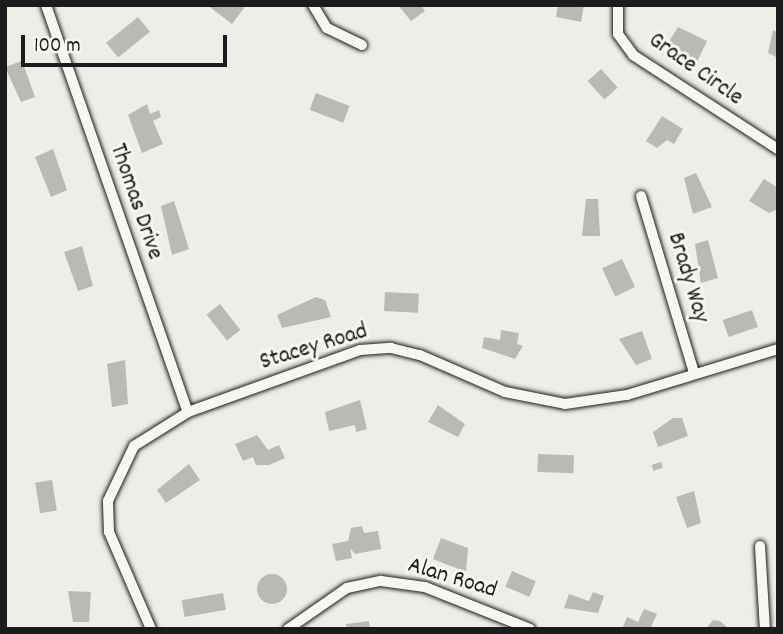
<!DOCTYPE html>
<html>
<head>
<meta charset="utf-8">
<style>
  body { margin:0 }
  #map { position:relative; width:783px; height:634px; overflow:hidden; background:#edede9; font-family:Dekko,sans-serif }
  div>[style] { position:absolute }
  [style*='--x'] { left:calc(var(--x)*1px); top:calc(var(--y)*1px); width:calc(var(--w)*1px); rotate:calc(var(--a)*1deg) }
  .building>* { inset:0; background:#b9b9b6; transform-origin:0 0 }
  .round { border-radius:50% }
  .roads { filter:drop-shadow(0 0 2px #1c1c1c) drop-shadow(0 0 2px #1c1c1c) }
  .minor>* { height:10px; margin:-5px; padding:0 5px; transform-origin:5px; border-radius:5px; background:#f6f6f2 }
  span { translate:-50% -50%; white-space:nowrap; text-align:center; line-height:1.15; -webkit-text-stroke:6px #f6f6f2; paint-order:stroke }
  .street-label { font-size:24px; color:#1c1c1c }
  .frame { position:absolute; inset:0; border:7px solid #1c1c1c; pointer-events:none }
  .scale { position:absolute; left:21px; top:35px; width:206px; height:32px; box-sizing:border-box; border:4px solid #1c1c1c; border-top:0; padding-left:9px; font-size:21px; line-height:24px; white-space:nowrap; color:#1c1c1c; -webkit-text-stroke:5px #f6f6f2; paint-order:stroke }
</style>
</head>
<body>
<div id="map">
  <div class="building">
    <div style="clip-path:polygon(207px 5px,240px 5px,244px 8px,232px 24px)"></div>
    <div style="clip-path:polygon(398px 5px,421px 5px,425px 11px,411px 21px)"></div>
    <div style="clip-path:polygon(558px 5px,584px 5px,581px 22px,556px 17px)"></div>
    <div style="left:138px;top:17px;width:19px;height:41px;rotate:51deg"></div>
    <div style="clip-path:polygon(678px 27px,707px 41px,697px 62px,668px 43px)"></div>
    <div style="clip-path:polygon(773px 30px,778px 33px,778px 58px,768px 53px)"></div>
    <div style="clip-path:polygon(22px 61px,35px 97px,21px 102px,5px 67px)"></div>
    <div style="left:601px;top:69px;width:25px;height:18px;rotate:48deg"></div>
    <div style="left:316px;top:93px;width:36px;height:18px;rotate:21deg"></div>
    <div style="clip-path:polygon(147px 104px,150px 114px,159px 110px,161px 117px,153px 121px,163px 144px,142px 153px,128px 115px)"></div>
    <div style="clip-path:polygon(662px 116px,683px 129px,674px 144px,667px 140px,657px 148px,646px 141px)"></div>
    <div style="clip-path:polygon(53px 149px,67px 190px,51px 197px,35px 157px)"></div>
    <div style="clip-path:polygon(696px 173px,712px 207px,693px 214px,684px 178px)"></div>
    <div style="clip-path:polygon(764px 179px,778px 188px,778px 209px,769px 213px,749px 201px)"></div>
    <div style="clip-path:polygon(586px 199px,598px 199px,600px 236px,582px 236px)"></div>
    <div style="clip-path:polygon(174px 201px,189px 249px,172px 255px,161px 206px)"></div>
    <div style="clip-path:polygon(708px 240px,718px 278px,701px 283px,695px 244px)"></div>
    <div style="clip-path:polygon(82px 246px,93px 286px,78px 291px,64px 252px)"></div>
    <div style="left:622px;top:259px;width:31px;height:22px;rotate:65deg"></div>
    <div style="left:385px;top:292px;width:34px;height:19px;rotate:3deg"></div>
    <div style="clip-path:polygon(316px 297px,325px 300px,331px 317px,282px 328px,277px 315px)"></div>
    <div style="left:220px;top:304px;width:33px;height:17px;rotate:52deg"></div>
    <div style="left:752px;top:310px;width:18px;height:31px;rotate:71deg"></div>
    <div style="clip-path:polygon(501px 330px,519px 333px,517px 344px,523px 346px,515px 359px,482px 348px,484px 337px,500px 340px)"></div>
    <div style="clip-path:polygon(642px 331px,652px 359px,636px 365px,619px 339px)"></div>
    <div style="clip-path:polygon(125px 360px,128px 404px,112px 407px,107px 364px)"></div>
    <div style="clip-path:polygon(360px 400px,367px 429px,356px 432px,355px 425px,329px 431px,325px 412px)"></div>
    <div style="clip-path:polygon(438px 405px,465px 424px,458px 437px,428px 422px)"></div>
    <div style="clip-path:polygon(673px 418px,682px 418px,688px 436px,658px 447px,653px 432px)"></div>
    <div style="clip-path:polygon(257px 435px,268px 450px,279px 445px,285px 458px,269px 465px,256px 465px,253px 457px,243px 461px,235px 444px)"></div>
    <div style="left:538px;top:454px;width:36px;height:18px;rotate:2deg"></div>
    <div style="left:661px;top:462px;width:6px;height:10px;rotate:72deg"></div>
    <div style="clip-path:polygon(189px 464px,200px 480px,166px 503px,157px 490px)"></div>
    <div style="left:52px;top:480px;width:31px;height:17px;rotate:81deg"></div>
    <div style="clip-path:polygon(694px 491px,701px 523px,687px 528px,676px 497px)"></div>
    <div style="clip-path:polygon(362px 526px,364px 533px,378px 531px,381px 549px,355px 554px,350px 548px,352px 558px,336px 561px,332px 544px,348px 541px,351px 528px)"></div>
    <div style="clip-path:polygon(441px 538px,468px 548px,466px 572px,433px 559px)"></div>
    <div style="left:512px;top:571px;width:26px;height:17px;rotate:23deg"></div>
    <div class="round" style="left:257px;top:574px;width:30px;height:30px"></div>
    <div style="clip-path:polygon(68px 591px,91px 592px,89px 622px,73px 622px)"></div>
    <div style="clip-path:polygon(593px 592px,604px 596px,598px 613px,564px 608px,569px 594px,589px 601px)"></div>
    <div style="left:223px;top:593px;width:17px;height:42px;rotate:80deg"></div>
    <div style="clip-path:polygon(644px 609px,657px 614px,650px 629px,622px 629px,627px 617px,638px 622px)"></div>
    <div style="clip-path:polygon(713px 620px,720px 621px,729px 629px,706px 629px)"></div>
    <div style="clip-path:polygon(369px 621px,370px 629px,347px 629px,346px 624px)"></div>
  </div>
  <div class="roads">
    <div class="minor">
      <div style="--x:46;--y:5;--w:431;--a:70.8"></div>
      <div style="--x:313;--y:5;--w:27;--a:59"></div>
      <div style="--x:327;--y:28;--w:39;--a:26"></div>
      <div style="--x:618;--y:5;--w:29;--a:90"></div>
      <div style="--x:618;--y:34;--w:26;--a:54"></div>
      <div style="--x:633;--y:55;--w:173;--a:33"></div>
      <div style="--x:641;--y:196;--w:185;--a:73.3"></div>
      <div style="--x:760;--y:546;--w:83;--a:86.6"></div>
      <div style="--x:151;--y:629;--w:106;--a:-113.4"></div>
      <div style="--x:109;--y:532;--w:31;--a:-92"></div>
      <div style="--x:108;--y:501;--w:61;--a:-64.7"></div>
      <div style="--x:134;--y:446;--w:64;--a:-32.2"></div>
      <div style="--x:188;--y:412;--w:183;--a:-19.8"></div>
      <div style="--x:360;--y:350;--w:31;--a:-4"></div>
      <div style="--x:391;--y:348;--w:30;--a:14"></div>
      <div style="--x:420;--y:355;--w:93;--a:23.5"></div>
      <div style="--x:505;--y:392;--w:61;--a:11.3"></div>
      <div style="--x:565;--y:404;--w:63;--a:-8.3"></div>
      <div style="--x:627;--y:395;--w:158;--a:-16.9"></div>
      <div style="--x:288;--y:629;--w:72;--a:-34.8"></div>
      <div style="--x:347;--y:588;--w:35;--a:-12"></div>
      <div style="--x:381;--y:581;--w:44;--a:7.8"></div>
      <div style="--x:425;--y:587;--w:113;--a:21.8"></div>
    </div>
  </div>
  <div class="street-label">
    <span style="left:695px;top:70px;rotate:35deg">Grace Circle</span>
    <span style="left:135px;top:202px;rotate:71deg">Thomas Drive</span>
    <span style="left:687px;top:278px;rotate:73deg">Brady Way</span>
    <span style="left:314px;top:348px;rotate:-17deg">Stacey Road</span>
    <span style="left:452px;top:579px;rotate:17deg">Alan Road</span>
  </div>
  <div class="frame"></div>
  <div class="scale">100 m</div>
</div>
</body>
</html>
